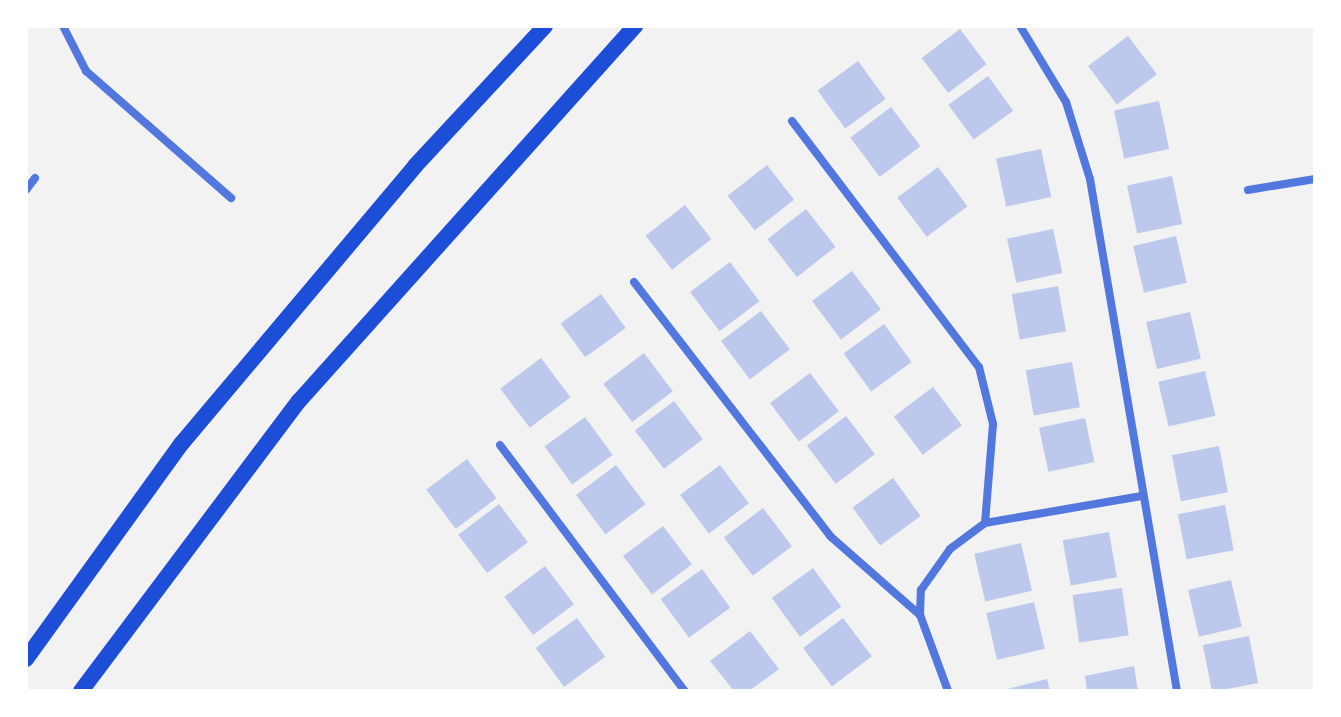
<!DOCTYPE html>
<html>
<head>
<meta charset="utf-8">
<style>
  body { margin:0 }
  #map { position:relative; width:1341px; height:717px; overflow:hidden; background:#f2f2f2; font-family:Lato,sans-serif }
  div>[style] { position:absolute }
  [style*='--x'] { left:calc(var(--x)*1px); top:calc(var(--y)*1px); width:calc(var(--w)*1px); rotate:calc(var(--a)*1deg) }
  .building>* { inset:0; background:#bdc9ec; transform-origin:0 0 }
  .minor>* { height:8px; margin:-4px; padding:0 4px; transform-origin:4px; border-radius:4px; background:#5277de }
  .secondary>* { height:16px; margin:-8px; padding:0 8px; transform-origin:8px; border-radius:8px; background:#1d4ed8 }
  span { translate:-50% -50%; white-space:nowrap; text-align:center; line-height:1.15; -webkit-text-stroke:8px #fff; paint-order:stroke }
  .frame { position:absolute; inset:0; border:28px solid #fff; pointer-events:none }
</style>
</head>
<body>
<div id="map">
  <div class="building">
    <div style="left:960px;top:29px;width:44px;height:48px;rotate:53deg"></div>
    <div style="left:1128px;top:36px;width:48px;height:50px;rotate:53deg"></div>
    <div style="left:858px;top:61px;width:47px;height:50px;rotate:54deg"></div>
    <div style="left:988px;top:76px;width:43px;height:49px;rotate:54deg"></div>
    <div style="left:1159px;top:101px;width:49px;height:46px;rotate:78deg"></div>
    <div style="left:891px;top:107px;width:49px;height:51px;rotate:53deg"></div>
    <div style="left:1041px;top:149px;width:49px;height:46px;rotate:78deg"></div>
    <div style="left:767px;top:165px;width:44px;height:50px;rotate:52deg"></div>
    <div style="left:938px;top:167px;width:49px;height:51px;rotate:53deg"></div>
    <div style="left:1172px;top:176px;width:49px;height:46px;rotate:78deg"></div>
    <div style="left:685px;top:205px;width:43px;height:50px;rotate:52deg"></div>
    <div style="left:806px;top:209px;width:48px;height:49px;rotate:52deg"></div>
    <div style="left:1053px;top:229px;width:45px;height:47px;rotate:78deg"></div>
    <div style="left:1176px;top:236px;width:48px;height:44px;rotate:77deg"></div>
    <div style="left:730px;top:262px;width:49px;height:50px;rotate:53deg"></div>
    <div style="left:852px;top:271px;width:48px;height:50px;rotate:53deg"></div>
    <div style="left:1058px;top:286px;width:46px;height:47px;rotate:80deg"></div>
    <div style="left:601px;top:294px;width:42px;height:50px;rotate:54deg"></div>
    <div style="left:761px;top:311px;width:48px;height:50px;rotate:53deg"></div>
    <div style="left:1190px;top:312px;width:48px;height:45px;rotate:77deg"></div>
    <div style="left:884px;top:324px;width:47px;height:50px;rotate:54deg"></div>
    <div style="left:644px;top:353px;width:48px;height:51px;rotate:53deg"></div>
    <div style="left:541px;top:358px;width:49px;height:51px;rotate:53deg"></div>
    <div style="left:1072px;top:362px;width:46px;height:47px;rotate:80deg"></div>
    <div style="left:1205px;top:371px;width:46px;height:48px;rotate:77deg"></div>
    <div style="left:810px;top:373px;width:48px;height:50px;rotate:53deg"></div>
    <div style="left:933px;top:387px;width:48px;height:49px;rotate:53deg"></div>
    <div style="left:674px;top:401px;width:48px;height:49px;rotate:53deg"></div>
    <div style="left:846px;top:416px;width:48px;height:49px;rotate:53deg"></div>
    <div style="left:585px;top:417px;width:47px;height:50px;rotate:54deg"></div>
    <div style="left:1085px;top:418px;width:45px;height:47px;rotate:78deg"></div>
    <div style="left:1219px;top:446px;width:47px;height:48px;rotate:79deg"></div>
    <div style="left:467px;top:459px;width:49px;height:51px;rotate:53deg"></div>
    <div style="left:616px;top:465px;width:49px;height:50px;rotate:53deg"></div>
    <div style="left:720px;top:465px;width:48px;height:50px;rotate:53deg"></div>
    <div style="left:893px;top:478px;width:47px;height:50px;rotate:54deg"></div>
    <div style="left:499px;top:504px;width:48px;height:51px;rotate:53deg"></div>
    <div style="left:1225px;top:505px;width:46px;height:48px;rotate:79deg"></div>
    <div style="left:763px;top:508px;width:48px;height:49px;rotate:53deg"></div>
    <div style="left:663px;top:526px;width:48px;height:50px;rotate:53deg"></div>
    <div style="left:1109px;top:532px;width:46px;height:47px;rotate:80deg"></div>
    <div style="left:1021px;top:543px;width:49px;height:48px;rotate:77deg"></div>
    <div style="left:545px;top:566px;width:48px;height:51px;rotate:53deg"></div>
    <div style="left:813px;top:568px;width:48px;height:51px;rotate:54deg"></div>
    <div style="left:702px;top:569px;width:48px;height:51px;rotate:54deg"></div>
    <div style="left:1231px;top:580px;width:48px;height:44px;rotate:77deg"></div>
    <div style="left:1122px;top:588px;width:48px;height:50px;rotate:82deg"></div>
    <div style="left:1034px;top:602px;width:48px;height:49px;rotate:77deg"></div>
    <div style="left:577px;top:618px;width:48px;height:51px;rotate:54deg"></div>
    <div style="left:843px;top:618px;width:48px;height:50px;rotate:53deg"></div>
    <div style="clip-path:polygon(750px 631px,779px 669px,749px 691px,734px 691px,710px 661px)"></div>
    <div style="left:1249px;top:636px;width:48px;height:47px;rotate:79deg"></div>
    <div style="clip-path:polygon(1134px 666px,1138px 691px,1087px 691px,1085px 676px)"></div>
    <div style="clip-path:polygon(1047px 679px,1050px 691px,1004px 691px,1003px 690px)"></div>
  </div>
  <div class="minor">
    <div style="--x:63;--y:26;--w:51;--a:62.9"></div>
    <div style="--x:86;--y:71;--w:193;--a:41.2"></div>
    <div style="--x:1020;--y:26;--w:89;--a:58.8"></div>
    <div style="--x:1066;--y:102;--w:81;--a:72.7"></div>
    <div style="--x:1090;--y:179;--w:519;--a:80.36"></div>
    <div style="--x:792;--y:121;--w:309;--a:52.8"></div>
    <div style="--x:979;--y:367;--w:59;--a:76.2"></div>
    <div style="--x:993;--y:424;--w:99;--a:94.6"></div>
    <div style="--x:26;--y:190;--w:15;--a:-53"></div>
    <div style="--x:1248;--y:190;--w:68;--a:-9.3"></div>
    <div style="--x:634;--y:282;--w:321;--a:52.3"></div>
    <div style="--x:830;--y:536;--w:120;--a:41.3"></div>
    <div style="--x:500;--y:445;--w:308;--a:53.1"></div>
    <div style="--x:948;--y:691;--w:81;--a:-110.2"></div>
    <div style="--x:920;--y:615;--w:25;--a:-88"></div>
    <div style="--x:921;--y:590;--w:50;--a:-54.7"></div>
    <div style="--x:950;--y:549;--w:44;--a:-36.6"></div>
    <div style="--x:985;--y:523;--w:159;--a:-9.8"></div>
  </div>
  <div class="secondary">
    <div style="--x:26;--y:659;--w:266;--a:-54.2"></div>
    <div style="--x:182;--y:443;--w:362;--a:-49.9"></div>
    <div style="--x:415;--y:166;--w:191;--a:-47.1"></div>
    <div style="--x:81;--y:691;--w:363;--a:-53.1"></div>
    <div style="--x:299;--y:401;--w:504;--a:-48.14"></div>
  </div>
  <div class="frame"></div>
</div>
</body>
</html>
